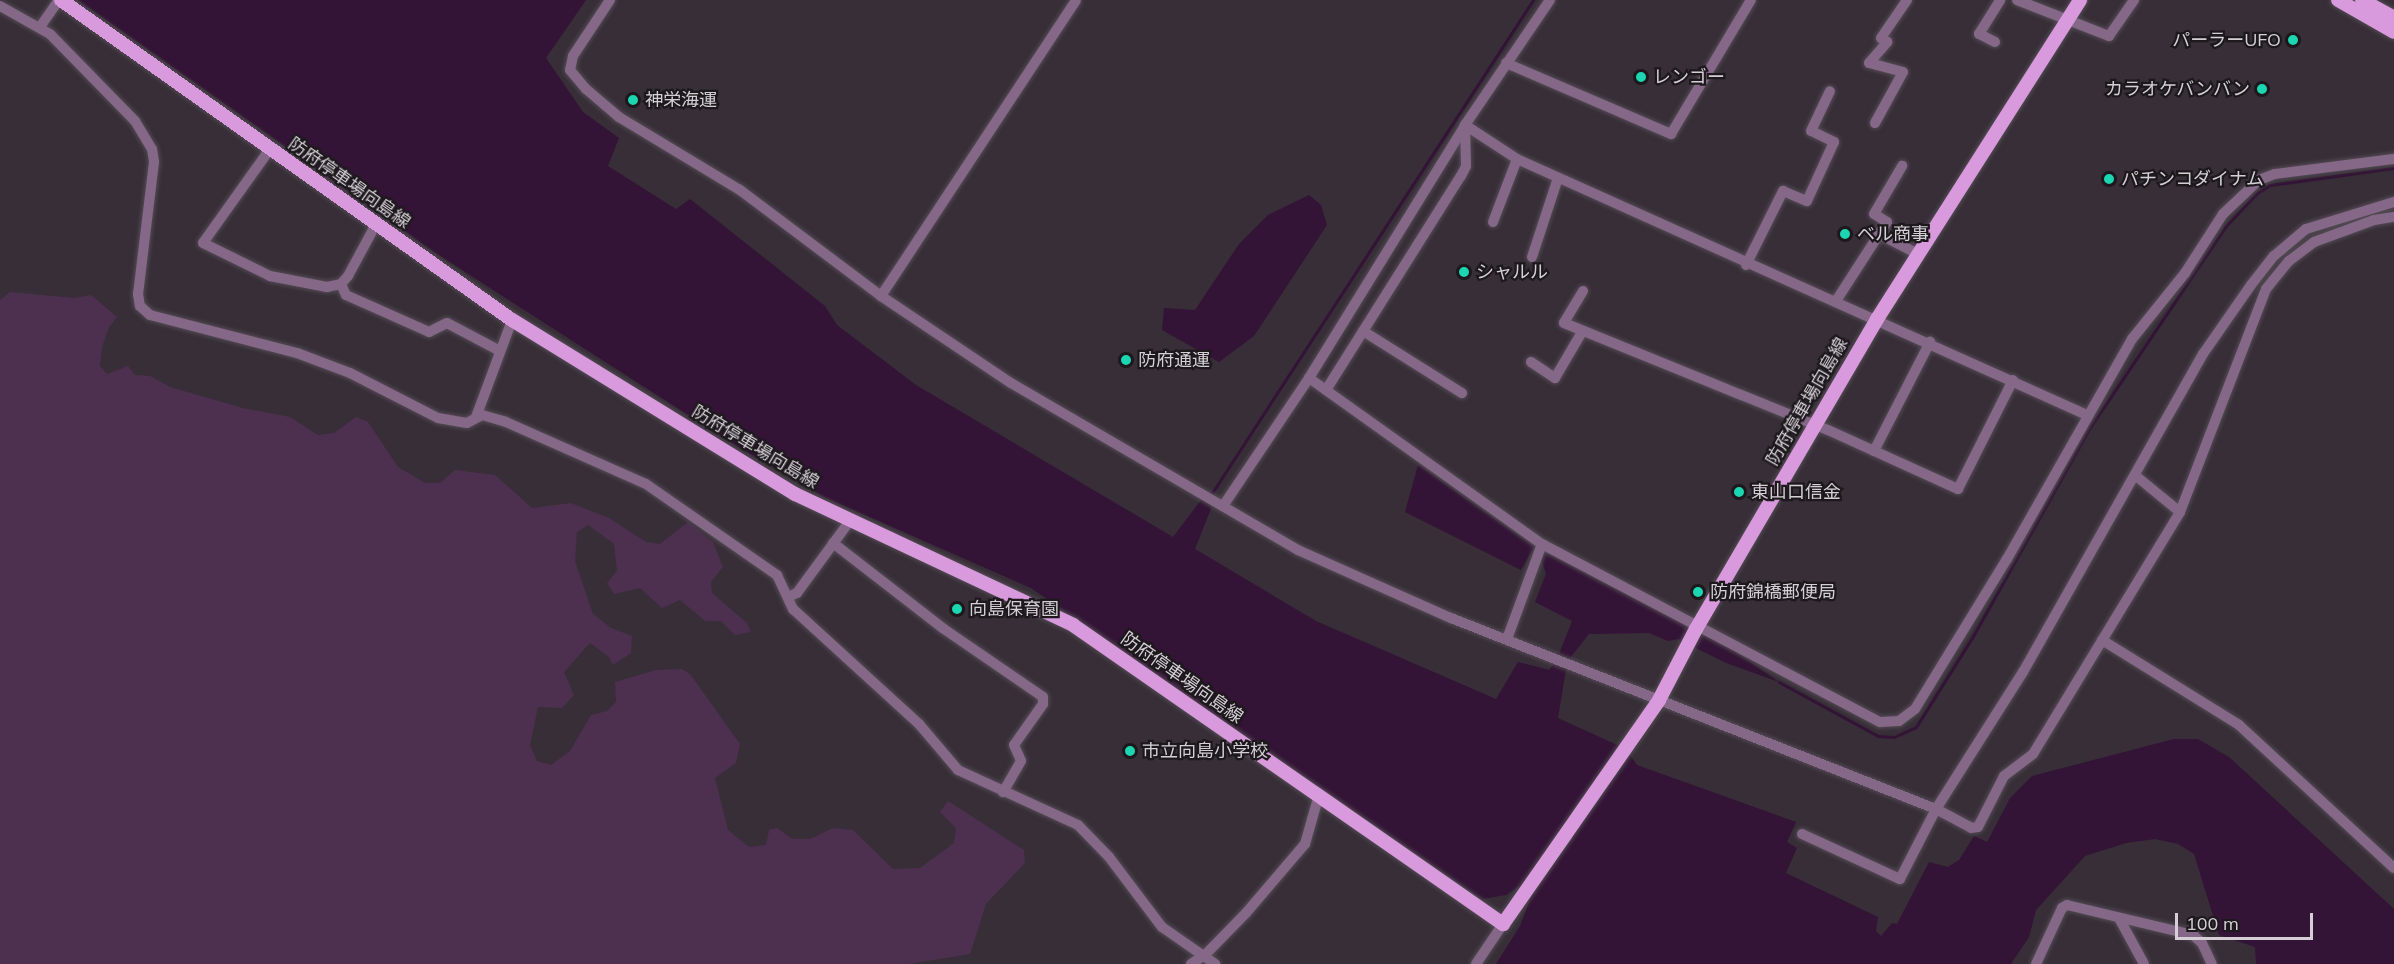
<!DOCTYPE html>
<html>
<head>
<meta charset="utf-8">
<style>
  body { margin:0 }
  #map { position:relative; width:2394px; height:964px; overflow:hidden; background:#372e37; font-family:Mulish,"Noto Sans JP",sans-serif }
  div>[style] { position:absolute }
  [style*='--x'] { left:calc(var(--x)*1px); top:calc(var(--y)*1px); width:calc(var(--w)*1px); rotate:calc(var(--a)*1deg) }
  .green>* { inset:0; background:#4d304f }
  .water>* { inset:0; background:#331336 }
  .stream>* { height:3px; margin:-1.5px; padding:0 1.5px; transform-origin:1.5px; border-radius:1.5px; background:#331336 }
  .roads { filter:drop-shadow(0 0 2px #534b53) drop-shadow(0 0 2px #534b53) }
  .minor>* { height:10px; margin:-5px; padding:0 5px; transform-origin:5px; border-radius:5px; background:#856787 }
  .major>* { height:14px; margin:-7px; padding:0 7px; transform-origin:7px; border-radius:7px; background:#d89adc }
  .dots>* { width:16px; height:16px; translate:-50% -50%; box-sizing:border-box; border:3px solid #1c181c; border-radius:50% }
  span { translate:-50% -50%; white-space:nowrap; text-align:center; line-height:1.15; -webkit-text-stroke:4.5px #1c181c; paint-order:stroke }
  .poi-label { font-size:18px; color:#d5cfd5 }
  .right { translate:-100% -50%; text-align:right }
  .left { translate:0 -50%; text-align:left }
  .street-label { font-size:18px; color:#d5cfd5 }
  .scale { position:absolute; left:2175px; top:913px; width:138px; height:27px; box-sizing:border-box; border:3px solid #d5cfd5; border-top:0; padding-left:8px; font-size:18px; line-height:21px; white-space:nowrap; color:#d5cfd5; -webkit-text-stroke:4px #1c181c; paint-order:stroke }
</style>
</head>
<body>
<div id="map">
  <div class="green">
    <div style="clip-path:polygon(10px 292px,75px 298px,91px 295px,117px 317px,109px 327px,102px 347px,100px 366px,107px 374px,128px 366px,135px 375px,150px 376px,170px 387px,243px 408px,290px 417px,318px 435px,334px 433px,356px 417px,368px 422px,398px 467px,425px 483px,440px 483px,455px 470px,495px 475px,532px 508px,571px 503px,609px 518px,646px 542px,660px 544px,688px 522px,713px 542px,723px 567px,711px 582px,712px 593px,747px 623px,751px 632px,735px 635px,721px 621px,705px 621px,680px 600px,662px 608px,640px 588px,614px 594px,607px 583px,617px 571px,614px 544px,588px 525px,577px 532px,575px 561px,593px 614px,611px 628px,632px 636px,631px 653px,613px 665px,609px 657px,590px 643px,564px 672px,574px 695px,562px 708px,538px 707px,530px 745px,537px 761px,551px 765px,570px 751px,591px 715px,607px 711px,616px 702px,615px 682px,656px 670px,682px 669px,690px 674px,740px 744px,736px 763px,715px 778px,728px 830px,749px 847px,766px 845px,769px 830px,777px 828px,792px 839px,810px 839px,833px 828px,853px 830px,893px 869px,920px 868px,954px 843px,956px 828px,940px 812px,948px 801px,1024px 850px,1025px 863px,986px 904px,970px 954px,909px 964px,0 964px,0 300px)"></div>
  </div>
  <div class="water">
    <div style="clip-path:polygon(78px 0,586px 0,546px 58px,583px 112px,619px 138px,608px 166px,676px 209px,690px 199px,825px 306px,837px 325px,916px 385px,1173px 537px,1201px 500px,1212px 506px,1195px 549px,1316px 621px,1496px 699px,1518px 662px,1549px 670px,1554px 664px,1566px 669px,1558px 718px,1626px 749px,1637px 765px,1796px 822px,1787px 842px,1797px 848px,1786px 873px,1878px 917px,1876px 931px,1881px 936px,1892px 923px,1897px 924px,1929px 862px,1948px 867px,1959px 860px,1974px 836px,1987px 842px,2010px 798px,2032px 776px,2174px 739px,2198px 739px,2229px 757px,2394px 909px,2394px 964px,2256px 964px,2255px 947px,2219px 935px,2194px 854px,2178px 844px,2155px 839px,2126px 843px,2085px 856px,2036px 910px,2029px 937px,2011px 964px,1496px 964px,1520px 926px,1531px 897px,1519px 886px,1506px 895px,1482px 899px,1031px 588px,824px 497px,738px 447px,434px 252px)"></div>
    <div style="clip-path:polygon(1309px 195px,1321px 205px,1327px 225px,1254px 336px,1219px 362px,1162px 330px,1164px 308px,1195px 310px,1239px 244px,1268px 215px)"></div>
    <div style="clip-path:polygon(1418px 465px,1534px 547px,1521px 570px,1405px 512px)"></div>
    <div style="clip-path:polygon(1544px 552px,1734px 651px,1779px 682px,1726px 663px,1678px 639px,1668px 641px,1649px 633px,1589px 634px,1570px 658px,1559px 654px,1572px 621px,1535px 602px,1546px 574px,1541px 558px)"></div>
  </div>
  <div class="stream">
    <div style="--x:1210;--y:496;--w:592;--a:-56.93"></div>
    <div style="--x:1779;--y:682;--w:113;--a:28.6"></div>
    <div style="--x:1878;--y:736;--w:16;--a:4"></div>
    <div style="--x:1894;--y:737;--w:24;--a:-24"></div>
    <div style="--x:1916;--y:727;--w:107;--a:-57.9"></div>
    <div style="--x:1973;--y:636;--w:241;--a:-60.7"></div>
    <div style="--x:2091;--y:426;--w:240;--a:-56"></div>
    <div style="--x:2225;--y:227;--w:47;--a:-46.7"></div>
    <div style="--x:2257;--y:193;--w:15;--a:-32"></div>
    <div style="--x:2270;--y:185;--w:125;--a:-7.8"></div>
  </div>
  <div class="roads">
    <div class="minor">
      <div style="--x:610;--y:0;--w:67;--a:123.5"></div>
      <div style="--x:573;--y:56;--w:14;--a:102"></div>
      <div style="--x:570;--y:70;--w:25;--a:50"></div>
      <div style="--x:586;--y:89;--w:43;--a:40.3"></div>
      <div style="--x:619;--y:117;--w:141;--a:31.1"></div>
      <div style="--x:740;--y:190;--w:176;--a:36.9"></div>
      <div style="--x:881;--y:296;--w:156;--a:33.8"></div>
      <div style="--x:1011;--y:383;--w:332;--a:30.2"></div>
      <div style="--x:1298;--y:550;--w:167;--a:24"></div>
      <div style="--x:1451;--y:618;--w:521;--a:21.5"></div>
      <div style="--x:1936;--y:809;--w:40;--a:28"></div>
      <div style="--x:1971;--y:828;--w:7;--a:-8"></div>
      <div style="--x:1978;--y:827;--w:57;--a:-63"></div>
      <div style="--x:2004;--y:776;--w:36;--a:-37"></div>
      <div style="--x:2033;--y:754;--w:283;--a:-58.7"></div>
      <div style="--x:2180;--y:512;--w:239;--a:-68.9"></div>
      <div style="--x:2266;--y:289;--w:36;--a:-51"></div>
      <div style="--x:2289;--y:261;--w:31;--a:-37"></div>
      <div style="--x:2314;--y:242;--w:64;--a:-20.1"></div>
      <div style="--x:2374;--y:220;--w:20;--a:-9"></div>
      <div style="--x:2017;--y:0;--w:99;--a:21.4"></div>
      <div style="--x:2109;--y:36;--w:44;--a:-55.2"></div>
      <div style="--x:0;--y:6;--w:57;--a:29.2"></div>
      <div style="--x:50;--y:34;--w:122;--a:45.7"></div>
      <div style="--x:135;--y:121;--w:33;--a:59"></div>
      <div style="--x:152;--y:149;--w:13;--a:81"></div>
      <div style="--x:154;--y:162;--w:133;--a:96.9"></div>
      <div style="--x:138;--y:294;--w:12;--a:81"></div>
      <div style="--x:140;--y:306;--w:13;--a:42"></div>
      <div style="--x:150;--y:315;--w:152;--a:14.5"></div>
      <div style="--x:297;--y:353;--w:57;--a:20.7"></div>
      <div style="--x:350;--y:373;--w:99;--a:27.1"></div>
      <div style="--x:438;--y:418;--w:29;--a:10"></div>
      <div style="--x:467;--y:423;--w:17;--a:-28"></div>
      <div style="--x:482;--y:415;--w:25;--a:16"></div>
      <div style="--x:506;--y:422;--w:153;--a:23.9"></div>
      <div style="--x:646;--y:484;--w:160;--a:34.8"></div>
      <div style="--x:777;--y:575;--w:38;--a:65"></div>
      <div style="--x:793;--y:609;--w:171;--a:42.4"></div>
      <div style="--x:919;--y:724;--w:60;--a:49.7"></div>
      <div style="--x:958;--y:770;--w:132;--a:24.6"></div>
      <div style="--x:1078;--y:825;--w:45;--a:45.9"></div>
      <div style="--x:1109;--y:857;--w:88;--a:52.9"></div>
      <div style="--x:1162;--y:927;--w:65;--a:34.9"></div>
      <div style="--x:40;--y:27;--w:33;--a:-55"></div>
      <div style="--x:1995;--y:42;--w:18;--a:-153"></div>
      <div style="--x:1979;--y:34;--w:40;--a:-58"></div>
      <div style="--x:1506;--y:63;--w:180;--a:23.3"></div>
      <div style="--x:1671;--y:134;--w:156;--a:-59.2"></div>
      <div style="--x:1875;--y:123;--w:58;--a:-61.2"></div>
      <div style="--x:1903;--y:72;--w:35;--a:-165"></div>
      <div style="--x:1869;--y:63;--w:28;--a:-49"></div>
      <div style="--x:1887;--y:42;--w:7;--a:-146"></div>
      <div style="--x:1881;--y:38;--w:46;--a:-55.6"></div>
      <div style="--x:1465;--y:125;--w:62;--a:33.2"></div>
      <div style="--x:1517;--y:159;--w:625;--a:24.19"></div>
      <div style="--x:270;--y:149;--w:115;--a:125.5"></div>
      <div style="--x:203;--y:243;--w:75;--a:26.2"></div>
      <div style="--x:270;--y:276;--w:58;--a:10.9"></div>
      <div style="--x:327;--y:287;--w:14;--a:-12"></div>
      <div style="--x:341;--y:284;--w:11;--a:-49"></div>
      <div style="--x:348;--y:276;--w:59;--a:-61.7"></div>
      <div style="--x:1493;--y:222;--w:67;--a:-69.1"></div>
      <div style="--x:1879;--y:234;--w:44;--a:27.1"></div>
      <div style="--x:1532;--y:257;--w:83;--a:-71.8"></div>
      <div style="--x:1746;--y:265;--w:83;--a:-63.4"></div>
      <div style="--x:1783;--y:191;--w:26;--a:23"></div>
      <div style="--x:1807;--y:201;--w:65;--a:-65.4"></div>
      <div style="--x:1834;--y:142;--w:25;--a:-154"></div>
      <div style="--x:1811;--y:131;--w:44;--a:-64.6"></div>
      <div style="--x:341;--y:284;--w:12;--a:66"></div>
      <div style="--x:346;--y:295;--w:91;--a:24"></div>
      <div style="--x:429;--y:332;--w:20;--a:-27"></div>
      <div style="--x:447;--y:323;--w:60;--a:27.8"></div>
      <div style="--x:1583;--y:291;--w:37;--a:121"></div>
      <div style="--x:1564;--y:323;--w:285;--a:22.1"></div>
      <div style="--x:1828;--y:430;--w:143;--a:24.4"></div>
      <div style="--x:1958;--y:489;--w:122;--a:-63.2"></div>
      <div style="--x:881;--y:296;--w:354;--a:-56.6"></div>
      <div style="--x:1836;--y:301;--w:94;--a:-57.2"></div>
      <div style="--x:1887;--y:222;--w:15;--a:-148"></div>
      <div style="--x:1874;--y:214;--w:56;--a:-59.7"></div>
      <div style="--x:1363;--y:331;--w:117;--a:32.1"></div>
      <div style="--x:1531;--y:362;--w:29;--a:34"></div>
      <div style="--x:1555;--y:378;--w:53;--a:-59.6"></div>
      <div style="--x:1309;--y:378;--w:286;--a:35.5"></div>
      <div style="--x:1542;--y:544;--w:382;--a:27.8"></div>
      <div style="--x:1880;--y:722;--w:19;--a:-3"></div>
      <div style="--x:1899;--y:721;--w:20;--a:-37"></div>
      <div style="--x:1915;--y:709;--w:176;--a:-58.5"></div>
      <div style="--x:2007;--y:559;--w:253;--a:-60.4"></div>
      <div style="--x:2132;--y:339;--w:85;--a:-51.2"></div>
      <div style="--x:2185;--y:273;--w:70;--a:-57.2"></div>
      <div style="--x:2223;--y:214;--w:50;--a:-43.4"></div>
      <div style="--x:2259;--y:180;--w:17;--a:-21"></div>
      <div style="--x:2275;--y:174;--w:120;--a:-7.2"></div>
      <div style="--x:1326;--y:390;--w:253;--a:-57.8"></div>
      <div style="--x:1461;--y:176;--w:11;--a:-63"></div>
      <div style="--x:1466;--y:166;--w:41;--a:-91.4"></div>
      <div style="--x:476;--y:417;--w:103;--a:-69.6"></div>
      <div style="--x:1874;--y:451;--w:123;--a:-62.8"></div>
      <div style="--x:2136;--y:476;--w:57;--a:39.3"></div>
      <div style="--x:1223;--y:506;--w:154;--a:-56.1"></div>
      <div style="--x:1309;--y:378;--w:297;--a:-58.3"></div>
      <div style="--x:1465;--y:125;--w:151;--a:-55.8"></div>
      <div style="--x:833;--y:543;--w:140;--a:37.8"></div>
      <div style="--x:944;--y:629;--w:120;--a:34.5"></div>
      <div style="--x:1043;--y:697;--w:7;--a:90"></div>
      <div style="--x:1043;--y:704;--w:50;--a:125.3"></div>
      <div style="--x:1014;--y:745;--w:17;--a:66"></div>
      <div style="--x:1021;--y:761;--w:36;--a:120"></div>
      <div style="--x:788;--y:597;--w:10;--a:-24"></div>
      <div style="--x:797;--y:593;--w:88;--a:-53.8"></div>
      <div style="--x:1507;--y:639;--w:101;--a:-69.8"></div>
      <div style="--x:2102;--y:640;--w:161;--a:31.8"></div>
      <div style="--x:2239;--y:725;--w:211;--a:42.7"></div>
      <div style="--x:1802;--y:834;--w:108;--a:24.7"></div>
      <div style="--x:1900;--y:879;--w:79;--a:-62.8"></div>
      <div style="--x:1936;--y:809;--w:162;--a:-57.6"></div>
      <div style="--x:2023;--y:672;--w:365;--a:-60.5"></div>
      <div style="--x:2203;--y:354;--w:84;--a:-55.2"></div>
      <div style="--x:2251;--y:285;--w:37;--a:-52"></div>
      <div style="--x:2274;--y:256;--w:42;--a:-40.2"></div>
      <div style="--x:2306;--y:229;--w:92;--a:-17.1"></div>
      <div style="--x:2119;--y:918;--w:52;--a:61.5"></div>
      <div style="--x:1191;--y:964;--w:17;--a:-33"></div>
      <div style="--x:1205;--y:955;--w:59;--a:-45.7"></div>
      <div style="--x:1246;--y:913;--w:91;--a:-49.5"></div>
      <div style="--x:1305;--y:844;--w:51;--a:-74.1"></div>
      <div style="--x:1476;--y:964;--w:48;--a:-56"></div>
      <div style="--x:2036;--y:964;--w:62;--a:-65.1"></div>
      <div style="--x:2062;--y:908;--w:6;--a:-31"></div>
      <div style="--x:2067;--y:905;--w:130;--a:13.4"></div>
      <div style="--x:2193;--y:935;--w:12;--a:42"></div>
      <div style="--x:2202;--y:943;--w:23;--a:65"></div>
    </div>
    <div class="major">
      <div style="--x:61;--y:0;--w:553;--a:35.36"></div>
      <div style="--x:512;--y:320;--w:332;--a:31.6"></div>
      <div style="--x:795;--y:494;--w:307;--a:25.2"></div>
      <div style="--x:1073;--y:625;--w:524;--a:34.81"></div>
      <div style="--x:1503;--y:924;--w:273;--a:-55.1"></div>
      <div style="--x:1659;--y:700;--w:80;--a:-62.5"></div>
      <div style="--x:1696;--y:629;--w:359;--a:-59.7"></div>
      <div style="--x:1877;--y:319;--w:378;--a:-57.5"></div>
      <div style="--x:2338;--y:0;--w:64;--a:29.7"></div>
      <div style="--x:2362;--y:0;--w:37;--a:29"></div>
    </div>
  </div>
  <div class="dots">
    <div style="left:2293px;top:40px;background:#1cd5b1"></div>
    <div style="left:1641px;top:77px;background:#1cd5b1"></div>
    <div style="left:2262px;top:89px;background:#1cd5b1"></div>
    <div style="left:633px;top:100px;background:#1cd5b1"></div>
    <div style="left:2109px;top:179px;background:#1cd5b1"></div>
    <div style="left:1845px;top:234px;background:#1cd5b1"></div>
    <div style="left:1464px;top:272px;background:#1cd5b1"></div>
    <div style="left:1126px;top:360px;background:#1cd5b1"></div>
    <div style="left:1739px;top:492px;background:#1cd5b1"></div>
    <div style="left:1698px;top:592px;background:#1cd5b1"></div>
    <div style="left:957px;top:609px;background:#1cd5b1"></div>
    <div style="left:1130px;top:751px;background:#1cd5b1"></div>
  </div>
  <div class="poi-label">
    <span class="right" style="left:2281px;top:40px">パーラーUFO</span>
    <span class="left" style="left:1653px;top:77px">レンゴー</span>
    <span class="right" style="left:2250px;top:89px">カラオケバンバン</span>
    <span class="left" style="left:645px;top:100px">神栄海運</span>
    <span class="left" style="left:2121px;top:179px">パチンコダイナム</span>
    <span class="left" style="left:1857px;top:234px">ベル商事</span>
    <span class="left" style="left:1476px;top:272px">シャルル</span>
    <span class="left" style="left:1138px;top:360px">防府通運</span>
    <span class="left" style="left:1751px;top:492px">東山口信金</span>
    <span class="left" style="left:1710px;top:592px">防府錦橋郵便局</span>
    <span class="left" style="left:969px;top:609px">向島保育園</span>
    <span class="left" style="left:1142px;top:751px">市立向島小学校</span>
  </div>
  <div class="street-label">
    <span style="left:349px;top:183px;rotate:35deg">防府停車場向島線</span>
    <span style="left:1807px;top:402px;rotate:-60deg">防府停車場向島線</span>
    <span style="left:755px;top:447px;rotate:31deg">防府停車場向島線</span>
    <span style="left:1182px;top:678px;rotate:35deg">防府停車場向島線</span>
  </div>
  <div class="scale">100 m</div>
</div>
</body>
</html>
